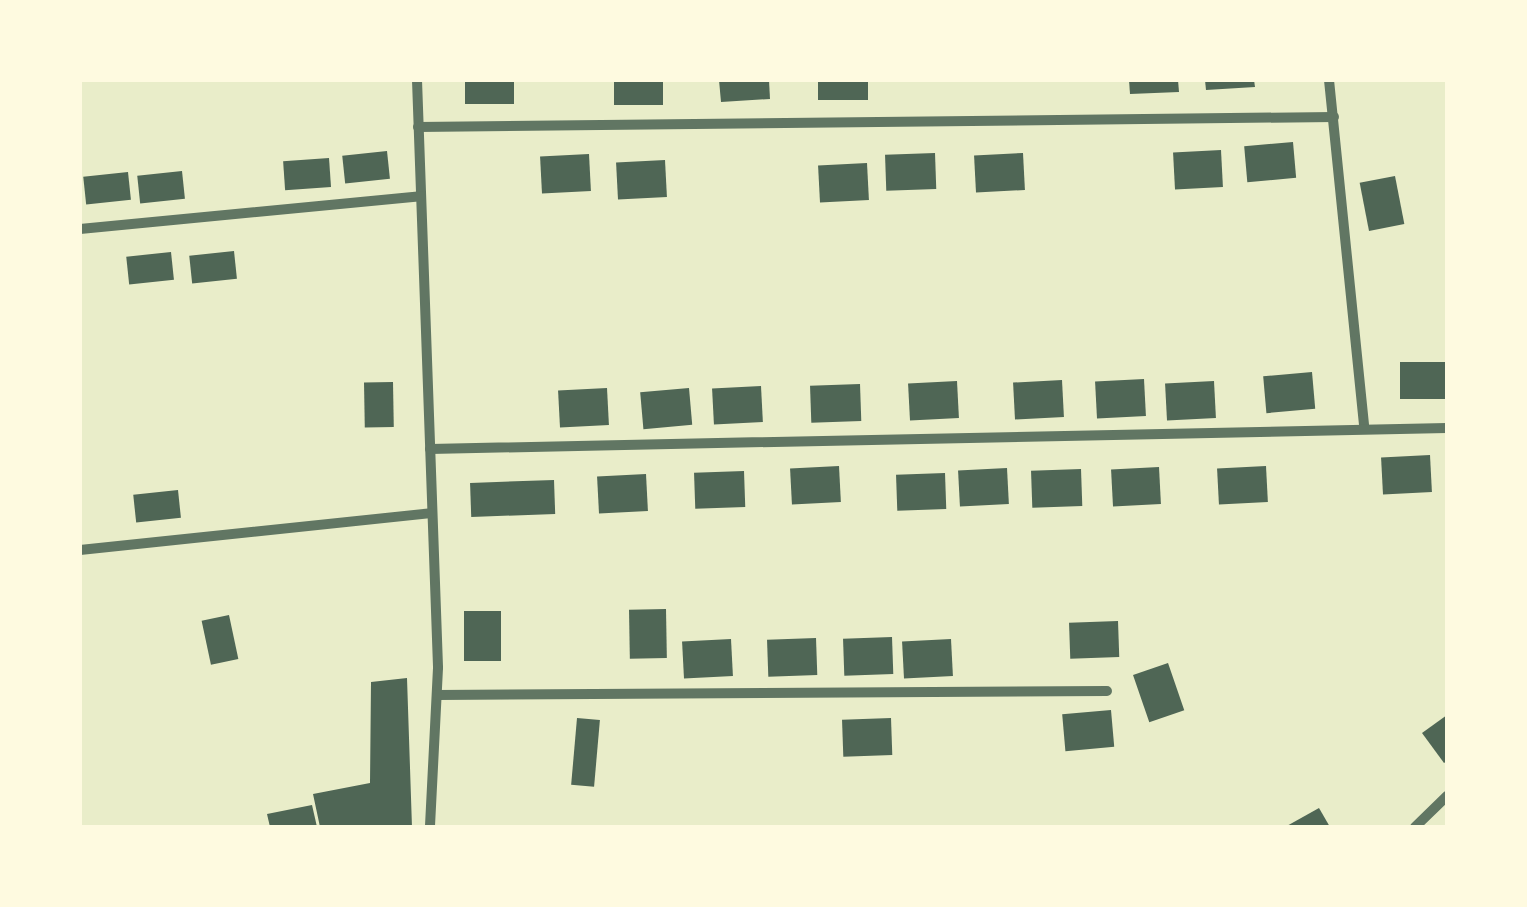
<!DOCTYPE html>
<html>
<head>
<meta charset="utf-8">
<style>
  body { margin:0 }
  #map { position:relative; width:1527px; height:907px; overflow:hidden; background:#e9edc9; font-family:"Titillium Web",sans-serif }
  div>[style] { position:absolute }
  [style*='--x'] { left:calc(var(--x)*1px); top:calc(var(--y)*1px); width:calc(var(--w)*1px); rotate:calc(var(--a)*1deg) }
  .building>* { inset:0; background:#4f6655; transform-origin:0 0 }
  .minor>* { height:10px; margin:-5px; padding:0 5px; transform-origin:5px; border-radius:5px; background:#617663 }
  span { translate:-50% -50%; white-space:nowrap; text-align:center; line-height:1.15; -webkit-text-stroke:8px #fefae0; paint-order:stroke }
  .frame { position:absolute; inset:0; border:82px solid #fefae0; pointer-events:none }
</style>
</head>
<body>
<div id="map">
  <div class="building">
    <div style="left:465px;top:80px;width:49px;height:24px"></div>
    <div style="left:614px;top:80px;width:49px;height:25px"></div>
    <div style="clip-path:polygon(719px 80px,769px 80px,770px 99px,721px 102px)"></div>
    <div style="left:818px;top:80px;width:50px;height:20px"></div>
    <div style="clip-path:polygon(1129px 80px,1178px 80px,1179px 92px,1130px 94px)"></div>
    <div style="clip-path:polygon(1205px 80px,1254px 80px,1255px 87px,1206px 90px)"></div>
    <div style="left:1293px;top:142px;width:36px;height:49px;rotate:85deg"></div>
    <div style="left:1221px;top:150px;width:37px;height:48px;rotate:87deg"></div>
    <div style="left:387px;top:151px;width:28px;height:45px;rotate:84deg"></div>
    <div style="left:935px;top:153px;width:36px;height:50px;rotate:88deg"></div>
    <div style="left:1023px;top:153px;width:37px;height:49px;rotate:87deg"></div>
    <div style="left:589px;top:154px;width:37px;height:49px;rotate:87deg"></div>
    <div style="left:329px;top:158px;width:29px;height:46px;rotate:86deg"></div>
    <div style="left:665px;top:160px;width:37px;height:49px;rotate:87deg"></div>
    <div style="left:867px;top:163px;width:37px;height:49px;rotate:87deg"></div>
    <div style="left:182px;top:171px;width:28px;height:45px;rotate:84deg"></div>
    <div style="left:128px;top:172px;width:28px;height:45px;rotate:84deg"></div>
    <div style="left:1395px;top:176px;width:49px;height:36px;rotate:79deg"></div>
    <div style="left:234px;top:251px;width:28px;height:45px;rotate:84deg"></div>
    <div style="left:171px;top:252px;width:28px;height:45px;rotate:84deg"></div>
    <div style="left:1447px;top:362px;width:37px;height:47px;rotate:90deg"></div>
    <div style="left:1312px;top:372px;width:37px;height:49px;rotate:85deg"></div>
    <div style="left:1144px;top:379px;width:37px;height:49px;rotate:87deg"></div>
    <div style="left:1062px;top:380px;width:37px;height:49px;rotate:87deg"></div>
    <div style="left:957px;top:381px;width:37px;height:49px;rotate:87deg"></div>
    <div style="left:1214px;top:381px;width:37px;height:49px;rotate:87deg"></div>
    <div style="left:393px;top:382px;width:45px;height:29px;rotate:89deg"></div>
    <div style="left:860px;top:384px;width:37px;height:50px;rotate:88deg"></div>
    <div style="left:761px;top:386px;width:36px;height:49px;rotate:87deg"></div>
    <div style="left:607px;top:388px;width:37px;height:49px;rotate:87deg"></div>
    <div style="left:689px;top:388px;width:37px;height:49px;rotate:85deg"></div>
    <div style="left:1430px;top:455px;width:37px;height:49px;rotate:87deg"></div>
    <div style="left:839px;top:466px;width:36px;height:49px;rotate:87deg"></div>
    <div style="left:1266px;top:466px;width:36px;height:49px;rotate:87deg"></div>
    <div style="left:1159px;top:467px;width:37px;height:48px;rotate:87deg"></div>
    <div style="left:1007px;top:468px;width:36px;height:49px;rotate:87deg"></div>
    <div style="left:1081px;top:469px;width:37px;height:50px;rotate:88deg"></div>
    <div style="left:744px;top:471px;width:36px;height:50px;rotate:88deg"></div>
    <div style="left:945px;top:473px;width:36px;height:49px;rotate:88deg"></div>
    <div style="left:646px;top:474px;width:37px;height:49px;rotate:87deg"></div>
    <div style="left:554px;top:480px;width:34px;height:84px;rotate:88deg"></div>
    <div style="left:178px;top:490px;width:28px;height:45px;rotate:84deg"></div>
    <div style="left:666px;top:609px;width:49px;height:37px;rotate:89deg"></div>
    <div style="left:464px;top:611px;width:37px;height:50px"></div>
    <div style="left:229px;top:615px;width:45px;height:28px;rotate:78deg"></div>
    <div style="left:1118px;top:621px;width:36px;height:49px;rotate:88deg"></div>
    <div style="left:892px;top:637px;width:37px;height:49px;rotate:88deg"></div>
    <div style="left:816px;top:638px;width:37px;height:49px;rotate:88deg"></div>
    <div style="left:731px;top:639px;width:37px;height:49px;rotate:87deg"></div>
    <div style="left:951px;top:639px;width:37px;height:49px;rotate:87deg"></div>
    <div style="left:1168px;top:663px;width:50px;height:37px;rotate:71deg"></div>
    <div style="clip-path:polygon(407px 678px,412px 827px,320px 827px,313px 794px,370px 783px,371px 682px)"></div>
    <div style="left:1111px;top:710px;width:37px;height:49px;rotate:85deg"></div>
    <div style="clip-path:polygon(1447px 715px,1447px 761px,1444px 763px,1422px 733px)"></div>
    <div style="left:577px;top:718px;width:23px;height:67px;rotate:5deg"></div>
    <div style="left:891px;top:718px;width:37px;height:49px;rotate:88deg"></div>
    <div style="clip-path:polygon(312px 805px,317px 827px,270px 827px,267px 814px)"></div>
    <div style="clip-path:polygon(1319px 808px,1330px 827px,1285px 827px)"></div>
  </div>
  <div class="minor">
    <div style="--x:417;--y:80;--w:588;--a:87.95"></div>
    <div style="--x:438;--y:668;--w:159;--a:92.9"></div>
    <div style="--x:1329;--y:80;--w:348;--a:84.2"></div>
    <div style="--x:418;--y:127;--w:916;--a:-0.63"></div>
    <div style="--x:80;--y:229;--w:342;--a:-5.5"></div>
    <div style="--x:430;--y:449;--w:1017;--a:-1.18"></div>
    <div style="--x:80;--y:550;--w:353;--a:-6"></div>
    <div style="--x:437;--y:695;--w:670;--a:-0.34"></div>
    <div style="--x:1415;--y:827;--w:45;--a:-44.1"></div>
  </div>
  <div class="frame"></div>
</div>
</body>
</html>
